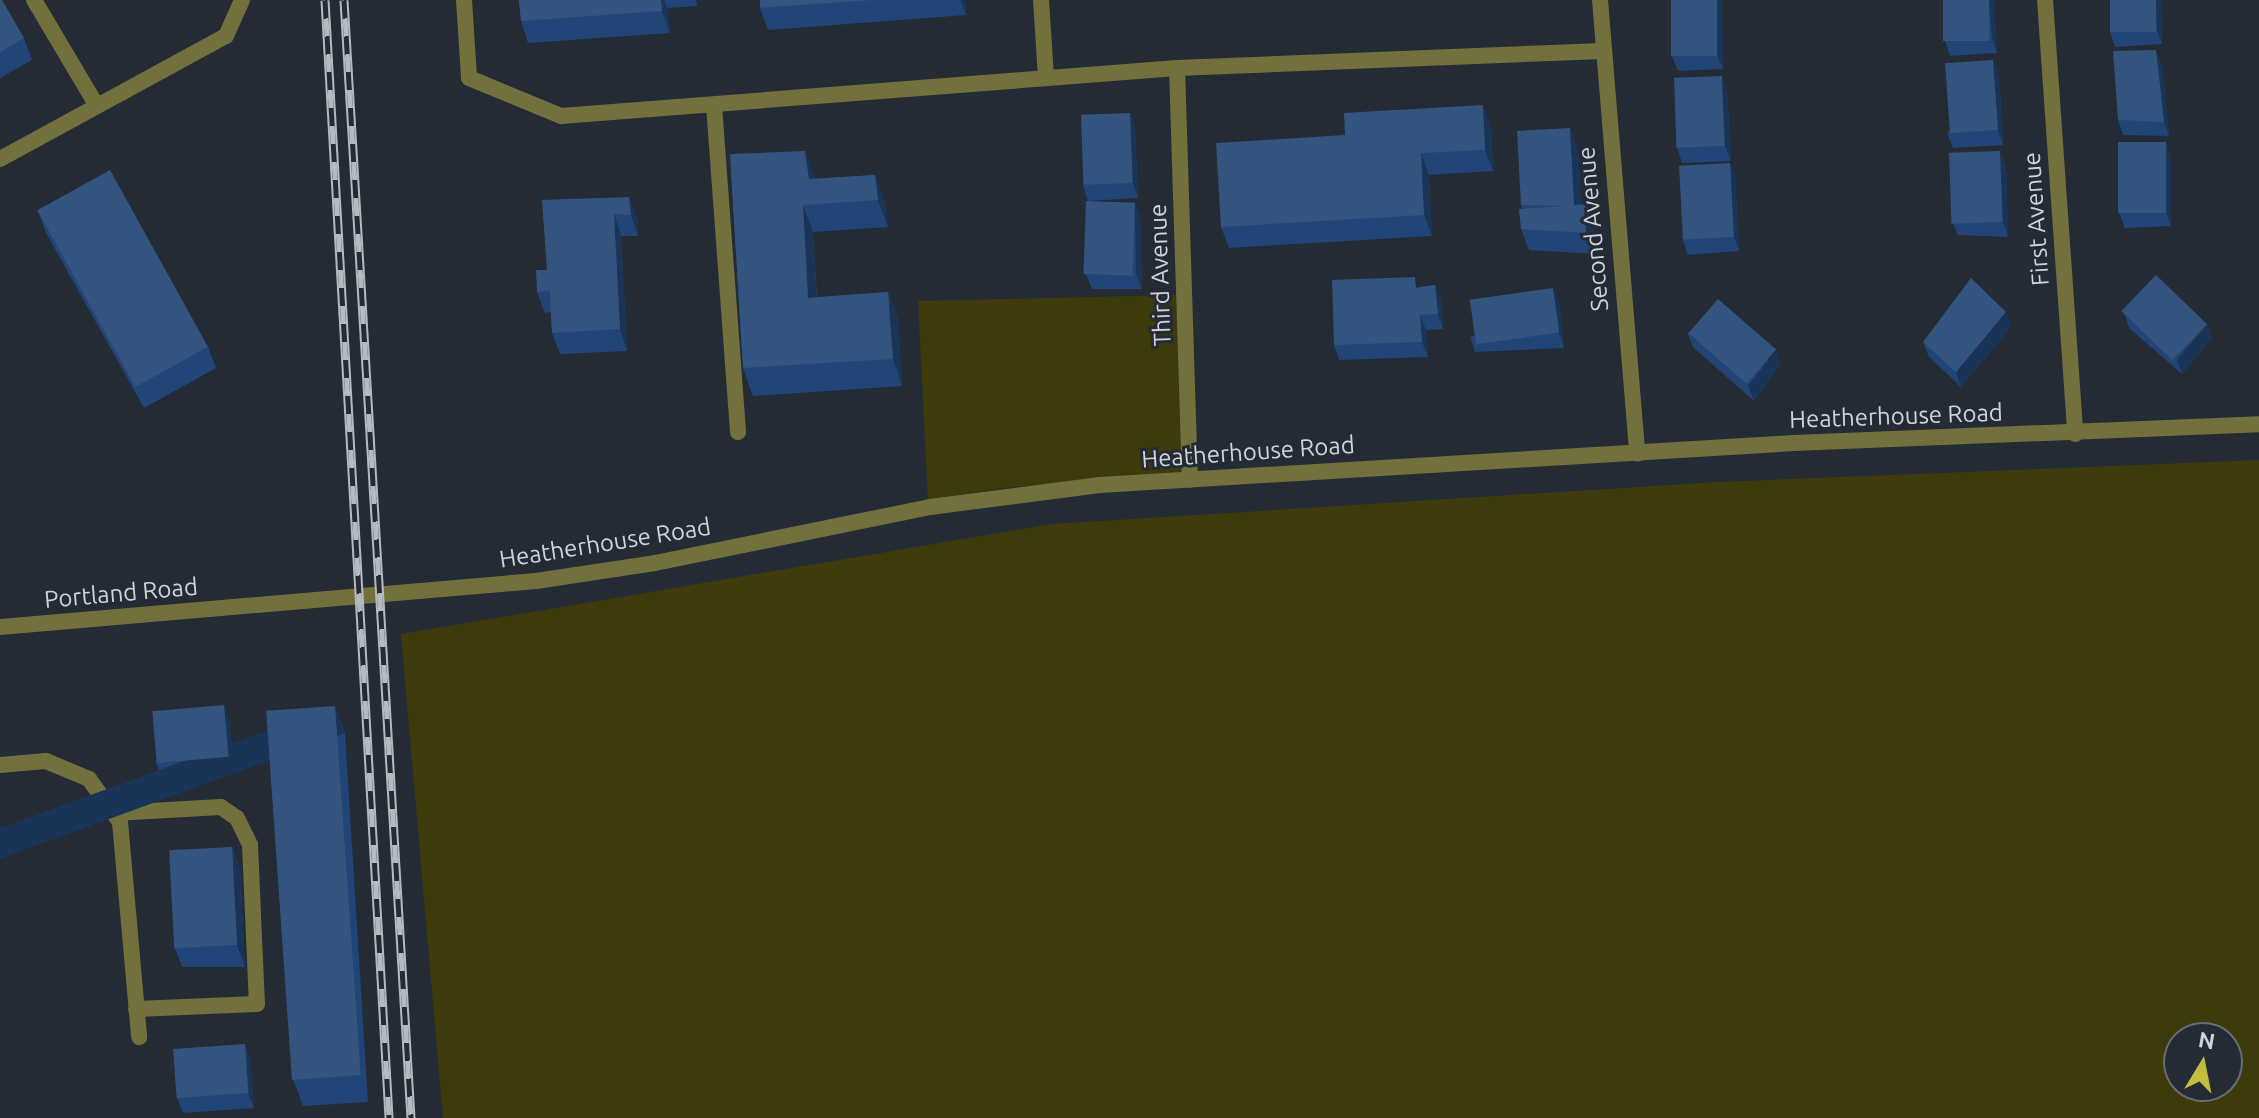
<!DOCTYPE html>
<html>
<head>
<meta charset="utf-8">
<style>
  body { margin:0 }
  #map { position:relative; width:2259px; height:1118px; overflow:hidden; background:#242b35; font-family:Ubuntu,sans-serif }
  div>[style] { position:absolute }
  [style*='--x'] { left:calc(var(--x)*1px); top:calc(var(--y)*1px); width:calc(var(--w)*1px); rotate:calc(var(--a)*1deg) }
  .green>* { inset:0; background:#3d3b0b }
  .lane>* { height:16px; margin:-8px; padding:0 8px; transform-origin:8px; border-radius:8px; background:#72703d }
  .street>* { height:16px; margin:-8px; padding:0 8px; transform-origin:8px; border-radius:8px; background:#72703d }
  .rail>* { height:9px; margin-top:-4.5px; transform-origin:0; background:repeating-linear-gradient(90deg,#242b35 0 18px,#b5bac1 0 36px); box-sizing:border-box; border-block:2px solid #b5bac1 }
  .wall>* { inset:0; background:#214576 }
  .shaded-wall>* { inset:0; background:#1a3457; transform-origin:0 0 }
  .building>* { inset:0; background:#345480; transform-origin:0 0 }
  span { translate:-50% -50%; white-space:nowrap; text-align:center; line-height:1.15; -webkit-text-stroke:6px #242b35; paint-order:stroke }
  .street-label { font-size:24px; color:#cfd3da }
  .north { position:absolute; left:2163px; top:1022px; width:80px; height:80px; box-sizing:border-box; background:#242b35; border:2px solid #686e77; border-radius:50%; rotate:10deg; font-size:22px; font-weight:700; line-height:32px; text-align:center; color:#cfd3da }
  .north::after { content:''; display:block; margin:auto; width:28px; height:36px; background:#c3bd3e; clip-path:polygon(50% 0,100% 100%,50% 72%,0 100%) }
</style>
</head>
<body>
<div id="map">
  <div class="green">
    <div style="clip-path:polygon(1176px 295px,1183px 473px,1012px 487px,928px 500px,918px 301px)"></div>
    <div style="clip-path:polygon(evenodd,2259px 460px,2259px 1118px,443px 1118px,401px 634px,1052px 524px,1718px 482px,2259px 460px,2179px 1038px,2227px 1038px,2227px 1086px,2179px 1086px,2179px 1038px)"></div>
  </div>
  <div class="lane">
    <div style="--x:34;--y:0;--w:123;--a:59.3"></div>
    <div style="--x:714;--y:105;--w:328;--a:85.8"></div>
    <div style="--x:114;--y:813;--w:107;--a:-3.2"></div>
    <div style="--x:221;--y:807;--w:19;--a:35"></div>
    <div style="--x:237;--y:818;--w:30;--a:64"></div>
    <div style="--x:250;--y:845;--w:159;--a:87.5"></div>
    <div style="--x:257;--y:1004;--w:121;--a:177.6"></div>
  </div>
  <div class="street">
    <div style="--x:464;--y:0;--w:78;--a:86.3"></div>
    <div style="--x:469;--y:78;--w:100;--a:22.4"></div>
    <div style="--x:561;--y:116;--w:618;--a:-4.46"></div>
    <div style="--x:1177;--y:68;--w:426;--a:-2.3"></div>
    <div style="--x:1041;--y:0;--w:78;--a:86.3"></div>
    <div style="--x:1600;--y:0;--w:455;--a:85.3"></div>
    <div style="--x:2045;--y:0;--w:435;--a:86"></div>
    <div style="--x:1177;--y:68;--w:412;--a:88.2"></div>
    <div style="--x:0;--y:159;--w:257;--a:-28.6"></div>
    <div style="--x:226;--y:36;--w:39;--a:-66"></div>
    <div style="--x:0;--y:627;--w:538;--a:-4.91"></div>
    <div style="--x:536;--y:581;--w:120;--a:-8.6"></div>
    <div style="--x:655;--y:563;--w:281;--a:-11.5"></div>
    <div style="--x:930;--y:507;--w:171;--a:-7.4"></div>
    <div style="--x:1100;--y:485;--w:695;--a:-3.46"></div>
    <div style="--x:1794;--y:443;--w:465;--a:-2.3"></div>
    <div style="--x:0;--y:765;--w:46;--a:-5"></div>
    <div style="--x:46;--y:761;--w:47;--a:22.7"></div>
    <div style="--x:89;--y:779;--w:53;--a:54.2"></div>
    <div style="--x:120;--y:822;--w:216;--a:84.9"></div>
  </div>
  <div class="rail">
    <div style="--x:325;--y:0;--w:1120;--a:86.72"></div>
    <div style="--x:344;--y:0;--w:1120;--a:86.57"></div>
  </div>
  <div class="wall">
    <div style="clip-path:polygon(0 0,24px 38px,32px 60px,0 78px)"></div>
    <div style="clip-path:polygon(519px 0,696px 0,697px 6px,667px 8px,670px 33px,528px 43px,521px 21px)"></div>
    <div style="clip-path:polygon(760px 0,965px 0,966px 15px,768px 30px,760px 8px)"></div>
    <div style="clip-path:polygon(1722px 0,1723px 69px,1678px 71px,1672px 56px)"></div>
    <div style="clip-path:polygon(1994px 0,1997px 53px,1950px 56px,1945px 41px)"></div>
    <div style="clip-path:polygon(2110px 0,2161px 0,2162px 44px,2115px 47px,2110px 32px)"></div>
    <div style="clip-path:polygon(2162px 65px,2169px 136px,2123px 135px,2118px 120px)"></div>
    <div style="clip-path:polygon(1999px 75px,2003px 145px,1953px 148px,1947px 133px)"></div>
    <div style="clip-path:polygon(1727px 91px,1731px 161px,1682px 163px,1677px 148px)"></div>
    <div style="clip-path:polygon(1130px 113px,1135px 128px,1138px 198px,1088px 201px,1083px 186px)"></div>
    <div style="clip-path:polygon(1491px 126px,1493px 171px,1429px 175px,1432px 236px,1229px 248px,1221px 227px)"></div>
    <div style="clip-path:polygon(1578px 149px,1581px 205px,1593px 226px,1594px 254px,1529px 250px,1521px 229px,1522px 209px,1521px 205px)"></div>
    <div style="clip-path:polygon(730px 154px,815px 179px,875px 175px,885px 202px,888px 227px,813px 232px,817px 297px,888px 292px,898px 319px,902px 386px,753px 396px,743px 368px)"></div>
    <div style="clip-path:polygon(2171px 157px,2171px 226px,2125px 228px,2119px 213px)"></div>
    <div style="clip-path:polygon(1730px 163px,1735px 177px,1739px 251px,1688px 255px,1683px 240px)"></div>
    <div style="clip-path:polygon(2006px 166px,2008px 237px,1958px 235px,1952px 221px)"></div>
    <div style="clip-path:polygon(629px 197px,637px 218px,638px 236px,621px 236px,627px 351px,560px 354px,552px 333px,551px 312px,545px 313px,537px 292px,547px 270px)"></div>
    <div style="clip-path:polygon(1135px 203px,1140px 217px,1142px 289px,1092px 289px,1086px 274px)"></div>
    <div style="clip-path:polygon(38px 211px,208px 347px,216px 368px,144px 408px,46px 233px)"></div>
    <div style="clip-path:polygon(1435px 285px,1441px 300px,1443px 329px,1426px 330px,1428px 357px,1339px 360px,1334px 345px,1418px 287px)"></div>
    <div style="clip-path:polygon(1559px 303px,1564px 348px,1475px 352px,1470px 337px)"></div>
    <div style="clip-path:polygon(2124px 313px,2207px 324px,2212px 338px,2182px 374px,2129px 328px)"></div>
    <div style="clip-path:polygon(2011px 327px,1961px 387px,1929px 357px,1923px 342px)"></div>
    <div style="clip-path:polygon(1687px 332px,1781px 364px,1754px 401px,1693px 347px)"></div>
    <div style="clip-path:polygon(335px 706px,345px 733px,368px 1102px,303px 1106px,293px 1079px)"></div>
    <div style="clip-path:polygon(229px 720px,235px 772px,161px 775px,155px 761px)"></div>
    <div style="clip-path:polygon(232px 847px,240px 869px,245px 967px,182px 967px,174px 946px)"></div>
    <div style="clip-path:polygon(245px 1044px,250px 1059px,254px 1108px,183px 1113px,177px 1098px)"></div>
  </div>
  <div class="shaded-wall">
    <div style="clip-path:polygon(661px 0,664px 0,667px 8px,670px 33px,662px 11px)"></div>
    <div style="clip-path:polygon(960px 0,965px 0,966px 15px)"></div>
    <div style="clip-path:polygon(1717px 0,1722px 0,1723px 69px,1717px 54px)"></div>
    <div style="clip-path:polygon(1989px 0,1994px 0,1997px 53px,1992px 38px)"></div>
    <div style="clip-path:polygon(2156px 0,2161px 0,2162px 44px,2157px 29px)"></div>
    <div style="clip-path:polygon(2156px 50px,2162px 65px,2169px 136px,2164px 122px)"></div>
    <div style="clip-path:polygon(1993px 60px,1999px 75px,2003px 145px,1998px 130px)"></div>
    <div style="clip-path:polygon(1722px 76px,1727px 91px,1731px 161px,1725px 146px)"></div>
    <div style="clip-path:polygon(1483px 105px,1491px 126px,1493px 171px,1485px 150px)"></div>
    <div style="clip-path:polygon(1130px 113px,1135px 128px,1138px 198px,1133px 183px)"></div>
    <div style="clip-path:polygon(1570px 128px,1578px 149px,1582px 227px,1574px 205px)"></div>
    <div style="clip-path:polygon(2166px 142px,2171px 157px,2171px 226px,2165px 211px)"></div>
    <div style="clip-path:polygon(805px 151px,815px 178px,819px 207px,809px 179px)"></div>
    <div style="clip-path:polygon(2000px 151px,2006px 166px,2008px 237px,2003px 222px)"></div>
    <div style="clip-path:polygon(1421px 153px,1429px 175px,1432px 236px,1424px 215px)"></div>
    <div style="clip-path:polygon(1730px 163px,1735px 177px,1739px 251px,1734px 237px)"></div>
    <div style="clip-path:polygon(875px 175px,885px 202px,888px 227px,878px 200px)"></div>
    <div style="clip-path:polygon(629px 197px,637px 218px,638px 236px,631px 215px)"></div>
    <div style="clip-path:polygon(1135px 203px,1140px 217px,1142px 289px,1136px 274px)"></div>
    <div style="clip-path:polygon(1585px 204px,1593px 226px,1594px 254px,1586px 233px)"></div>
    <div style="clip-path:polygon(803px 205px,813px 232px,818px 325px,808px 298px)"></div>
    <div style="clip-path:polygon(614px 214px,621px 236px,627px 351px,620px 329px)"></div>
    <div style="clip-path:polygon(1435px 285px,1441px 300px,1443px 329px,1438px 314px)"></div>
    <div style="clip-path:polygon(1553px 288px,1559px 303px,1564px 348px,1559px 333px)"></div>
    <div style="clip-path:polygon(888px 292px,898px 319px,902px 386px,893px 359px)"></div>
    <div style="clip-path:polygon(2006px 312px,2011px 327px,1961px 387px,1956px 372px)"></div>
    <div style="clip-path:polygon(1420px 315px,1426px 330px,1428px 357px,1422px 342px)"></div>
    <div style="clip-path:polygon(2207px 324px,2212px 338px,2182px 374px,2177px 360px)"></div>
    <div style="clip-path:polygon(1776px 350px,1781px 364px,1754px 401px,1748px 386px)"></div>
    <div style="clip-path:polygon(224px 705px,229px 720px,235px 772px,229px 757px)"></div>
    <div style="left:335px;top:706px;width:29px;height:370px;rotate:70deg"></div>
    <div style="clip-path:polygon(232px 847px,240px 869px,245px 967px,237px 945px)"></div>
    <div style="clip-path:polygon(245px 1044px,250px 1059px,254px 1108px,248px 1093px)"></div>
  </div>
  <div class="building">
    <div style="clip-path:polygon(0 0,2px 0,24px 38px,0 52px)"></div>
    <div style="clip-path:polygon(519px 0,661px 0,662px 11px,521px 21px)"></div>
    <div style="clip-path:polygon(760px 0,873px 0,760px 8px)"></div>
    <div style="left:1671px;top:0;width:46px;height:56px"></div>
    <div style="left:1943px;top:0;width:46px;height:41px"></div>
    <div style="left:2110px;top:0;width:46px;height:32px"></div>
    <div style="clip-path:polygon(2156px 50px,2164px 122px,2118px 120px,2113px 51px)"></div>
    <div style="left:1993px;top:60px;width:70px;height:48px;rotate:86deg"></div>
    <div style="left:1722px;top:76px;width:70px;height:48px;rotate:88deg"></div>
    <div style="clip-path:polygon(1483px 105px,1485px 150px,1421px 153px,1424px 215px,1221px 227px,1216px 143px,1345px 135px,1344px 113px)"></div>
    <div style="left:1130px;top:113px;width:70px;height:49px;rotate:88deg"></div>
    <div style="clip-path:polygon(1570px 128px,1574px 205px,1585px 204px,1586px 233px,1521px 229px,1519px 209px,1566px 206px,1521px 205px,1517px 131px)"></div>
    <div style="left:2118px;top:142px;width:48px;height:71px"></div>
    <div style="clip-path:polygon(805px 151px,809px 179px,875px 175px,878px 200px,803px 205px,808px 298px,888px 292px,893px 359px,743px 368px,730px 154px)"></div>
    <div style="left:2000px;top:151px;width:71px;height:51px;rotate:88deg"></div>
    <div style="left:1730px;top:163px;width:74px;height:51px;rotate:87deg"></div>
    <div style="left:110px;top:170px;width:202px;height:83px;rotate:61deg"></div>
    <div style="clip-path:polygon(629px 197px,631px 215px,614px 214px,620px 329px,552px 333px,550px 290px,537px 292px,536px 270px,547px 270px,542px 200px)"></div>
    <div style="left:1086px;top:201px;width:49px;height:73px;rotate:2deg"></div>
    <div style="left:2156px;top:275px;width:71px;height:50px;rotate:44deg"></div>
    <div style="clip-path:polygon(1415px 277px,1416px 288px,1435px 285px,1438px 314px,1420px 315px,1422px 342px,1334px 345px,1332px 280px)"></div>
    <div style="clip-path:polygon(1971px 278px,2006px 312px,1956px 372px,1923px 342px)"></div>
    <div style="left:1553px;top:288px;width:45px;height:84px;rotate:82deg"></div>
    <div style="left:1718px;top:299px;width:77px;height:45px;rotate:41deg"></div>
    <div style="left:224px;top:705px;width:52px;height:72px;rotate:85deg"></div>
    <div style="left:335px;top:706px;width:370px;height:69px;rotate:86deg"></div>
    <div style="left:232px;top:847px;width:98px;height:63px;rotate:87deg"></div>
    <div style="left:245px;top:1044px;width:49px;height:72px;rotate:86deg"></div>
  </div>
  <div class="street-label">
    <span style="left:2036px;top:219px;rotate:-94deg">First Avenue</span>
    <span style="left:1593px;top:229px;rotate:-95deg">Second Avenue</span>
    <span style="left:1160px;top:275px;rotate:-92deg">Third Avenue</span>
    <span style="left:1896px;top:416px;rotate:-2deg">Heatherhouse Road</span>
    <span style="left:1248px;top:452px;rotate:-4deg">Heatherhouse Road</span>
    <span style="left:605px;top:543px;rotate:-9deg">Heatherhouse Road</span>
    <span style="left:121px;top:593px;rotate:-5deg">Portland Road</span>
  </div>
  <div class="north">N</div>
</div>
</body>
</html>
